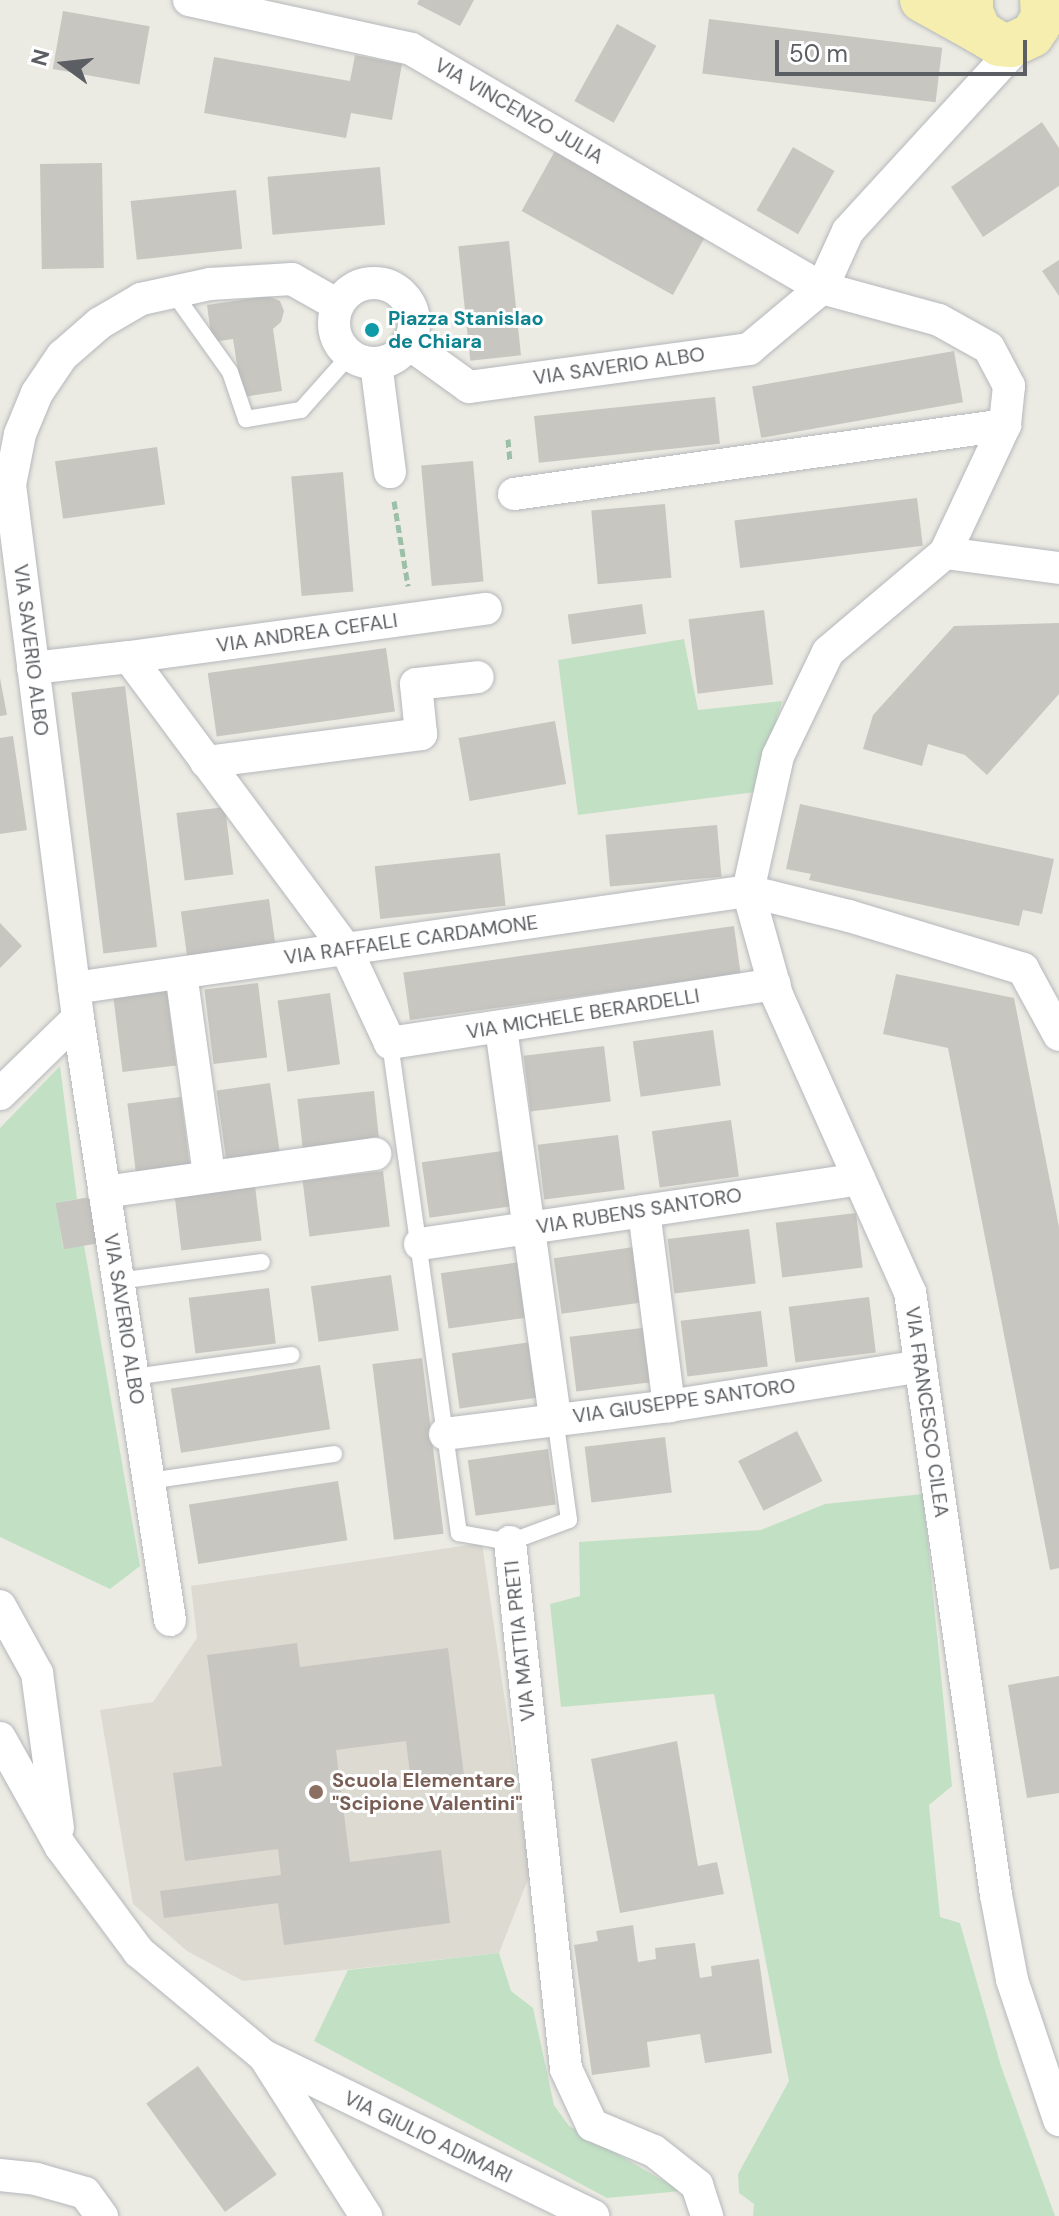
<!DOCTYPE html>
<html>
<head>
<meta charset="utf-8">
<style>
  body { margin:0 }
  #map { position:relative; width:1059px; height:2216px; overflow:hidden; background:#ecebe3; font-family:"DM Sans",sans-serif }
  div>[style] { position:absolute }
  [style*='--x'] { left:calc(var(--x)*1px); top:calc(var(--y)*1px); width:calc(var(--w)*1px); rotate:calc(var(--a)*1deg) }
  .education>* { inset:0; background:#dcdad1 }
  .green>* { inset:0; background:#c2e1c4 }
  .building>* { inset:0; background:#c8c6c0; transform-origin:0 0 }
  .path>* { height:5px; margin-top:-2.5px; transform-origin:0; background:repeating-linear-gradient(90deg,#9bbfa7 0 8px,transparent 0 12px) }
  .roads { filter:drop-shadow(0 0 2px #b5b8bc) drop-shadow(0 0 2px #b5b8bc) }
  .service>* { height:16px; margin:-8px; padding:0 8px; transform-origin:8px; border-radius:8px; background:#fff }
  .minor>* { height:32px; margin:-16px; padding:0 16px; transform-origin:16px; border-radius:16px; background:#fff }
  .minor>.ring { margin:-16px; padding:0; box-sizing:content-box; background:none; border:32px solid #fff; border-radius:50% }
  .primary>* { height:44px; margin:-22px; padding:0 22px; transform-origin:22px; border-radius:22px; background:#f6eeae }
  .dots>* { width:22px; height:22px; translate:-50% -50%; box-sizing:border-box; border:4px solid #fff; border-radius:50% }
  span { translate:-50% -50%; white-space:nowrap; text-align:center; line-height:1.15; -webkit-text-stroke:6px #fff; paint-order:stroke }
  .street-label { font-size:20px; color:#5b5e62 }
  .culture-label { font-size:20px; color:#0d838f; font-weight:700 }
  .left { translate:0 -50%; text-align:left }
  .education-label { font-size:20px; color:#785e54; font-weight:700 }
  .north { position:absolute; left:24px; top:24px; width:80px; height:80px; -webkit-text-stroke:6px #fff; paint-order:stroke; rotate:285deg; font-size:22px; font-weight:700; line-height:32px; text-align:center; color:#5b5e62 }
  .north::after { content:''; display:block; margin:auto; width:28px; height:36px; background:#5b5e62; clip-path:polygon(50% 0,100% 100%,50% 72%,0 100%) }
  .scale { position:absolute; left:775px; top:40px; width:252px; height:36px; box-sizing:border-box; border:4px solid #5b5e62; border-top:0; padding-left:10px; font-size:24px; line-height:28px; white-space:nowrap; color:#5b5e62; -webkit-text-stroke:6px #fff; paint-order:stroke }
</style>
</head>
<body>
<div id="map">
  <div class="education">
    <div style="clip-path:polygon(482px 1543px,530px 1874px,499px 1953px,243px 1981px,187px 1951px,133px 1904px,100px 1710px,153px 1702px,197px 1638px,191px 1586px)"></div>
  </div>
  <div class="green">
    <div style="clip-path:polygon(684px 639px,698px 710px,782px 701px,755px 792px,578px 815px,558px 660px)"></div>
    <div style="clip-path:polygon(60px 1066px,77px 1199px,56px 1203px,63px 1248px,84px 1245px,140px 1566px,110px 1589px,0 1537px,0 1128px)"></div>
    <div style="clip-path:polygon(923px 1494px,952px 1786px,929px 1805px,940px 1917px,960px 1923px,1001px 2066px,1055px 2216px,753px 2216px,754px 2204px,739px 2193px,738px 2174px,789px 2081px,714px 1694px,561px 1707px,550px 1604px,580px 1596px,579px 1542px,761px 1530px,825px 1504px)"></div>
    <div style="clip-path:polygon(499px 1953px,511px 1991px,533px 2008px,554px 2105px,569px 2126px,681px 2191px,607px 2198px,314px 2041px,348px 1970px)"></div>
  </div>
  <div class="building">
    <div style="clip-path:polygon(419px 0,474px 0,460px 26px,417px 4px)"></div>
    <div style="left:63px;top:11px;width:88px;height:59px;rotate:10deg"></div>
    <div style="left:709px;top:19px;width:235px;height:55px;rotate:7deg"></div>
    <div style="left:617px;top:24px;width:45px;height:88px;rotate:29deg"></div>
    <div style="clip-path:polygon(355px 55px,402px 64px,392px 120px,351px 113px,346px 138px,204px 113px,214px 57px,350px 81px)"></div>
    <div style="clip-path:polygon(1042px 122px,1059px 148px,1059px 186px,983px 237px,951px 187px)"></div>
    <div style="left:793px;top:147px;width:48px;height:73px;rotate:30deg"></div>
    <div style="left:556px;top:149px;width:173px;height:71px;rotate:29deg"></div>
    <div style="left:102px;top:163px;width:105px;height:62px;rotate:89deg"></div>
    <div style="left:380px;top:167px;width:58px;height:113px;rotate:85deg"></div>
    <div style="left:236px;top:190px;width:59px;height:106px;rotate:84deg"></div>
    <div style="left:509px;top:241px;width:115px;height:51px;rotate:84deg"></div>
    <div style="clip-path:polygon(1059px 260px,1059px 296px,1042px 271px)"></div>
    <div style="clip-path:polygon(268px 296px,280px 301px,284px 311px,281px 322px,273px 329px,282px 391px,242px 397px,233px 339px,212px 342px,207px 305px)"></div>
    <div style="left:954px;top:351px;width:52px;height:205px;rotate:80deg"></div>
    <div style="left:715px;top:397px;width:47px;height:182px;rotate:84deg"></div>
    <div style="left:157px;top:447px;width:58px;height:103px;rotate:82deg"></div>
    <div style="left:473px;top:461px;width:121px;height:52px;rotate:85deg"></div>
    <div style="left:343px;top:472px;width:120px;height:52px;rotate:85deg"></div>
    <div style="left:917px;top:498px;width:48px;height:184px;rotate:83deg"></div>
    <div style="left:665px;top:504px;width:74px;height:74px;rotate:85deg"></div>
    <div style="left:642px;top:604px;width:30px;height:75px;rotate:82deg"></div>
    <div style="left:764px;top:610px;width:75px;height:76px;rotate:83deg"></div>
    <div style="clip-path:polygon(1059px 623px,1059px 694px,987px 775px,965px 755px,928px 744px,922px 766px,863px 749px,873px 715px,954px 626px)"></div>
    <div style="left:386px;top:648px;width:64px;height:180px;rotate:82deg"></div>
    <div style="clip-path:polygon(0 678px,7px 715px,0 716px)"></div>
    <div style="left:125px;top:686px;width:263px;height:54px;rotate:83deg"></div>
    <div style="left:555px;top:721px;width:64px;height:98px;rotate:80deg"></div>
    <div style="clip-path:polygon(13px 736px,27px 830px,0 834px,0 738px)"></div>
    <div style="clip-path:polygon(800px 804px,1054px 859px,1042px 914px,1023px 910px,1019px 926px,809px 880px,811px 874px,786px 869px)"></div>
    <div style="left:225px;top:807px;width:68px;height:49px;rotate:83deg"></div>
    <div style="left:717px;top:825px;width:52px;height:112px;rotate:85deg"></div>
    <div style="left:500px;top:853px;width:53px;height:126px;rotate:84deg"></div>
    <div style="left:269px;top:899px;width:49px;height:89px;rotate:82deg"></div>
    <div style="clip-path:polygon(0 923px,22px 946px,0 968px)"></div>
    <div style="left:734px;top:926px;width:48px;height:334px;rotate:82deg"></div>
    <div style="clip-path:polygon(896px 974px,1014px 998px,1059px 1227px,1059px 1568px,1050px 1570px,948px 1048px,883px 1034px)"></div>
    <div style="left:258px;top:983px;width:75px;height:54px;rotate:83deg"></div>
    <div style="left:167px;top:991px;width:75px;height:54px;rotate:83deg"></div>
    <div style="left:330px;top:993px;width:72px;height:53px;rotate:82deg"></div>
    <div style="left:713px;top:1030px;width:56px;height:81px;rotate:82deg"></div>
    <div style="left:604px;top:1046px;width:56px;height:81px;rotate:83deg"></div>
    <div style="left:270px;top:1083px;width:74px;height:54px;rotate:82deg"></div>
    <div style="left:374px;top:1091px;width:51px;height:77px;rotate:84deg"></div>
    <div style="left:181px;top:1097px;width:75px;height:54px;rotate:83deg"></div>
    <div style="left:731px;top:1120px;width:57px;height:80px;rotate:82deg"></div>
    <div style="left:618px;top:1135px;width:55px;height:81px;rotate:83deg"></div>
    <div style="left:502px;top:1151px;width:56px;height:81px;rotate:82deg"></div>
    <div style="left:383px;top:1171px;width:56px;height:81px;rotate:83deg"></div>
    <div style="left:255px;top:1186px;width:55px;height:81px;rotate:83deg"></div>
    <div style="left:90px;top:1197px;width:47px;height:35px;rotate:80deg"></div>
    <div style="left:856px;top:1213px;width:55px;height:81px;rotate:83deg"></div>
    <div style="left:749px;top:1229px;width:55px;height:82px;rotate:83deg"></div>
    <div style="left:634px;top:1247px;width:56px;height:81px;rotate:82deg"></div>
    <div style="left:520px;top:1262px;width:56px;height:80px;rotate:82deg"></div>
    <div style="left:391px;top:1275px;width:56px;height:81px;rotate:82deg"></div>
    <div style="left:269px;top:1288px;width:56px;height:81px;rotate:83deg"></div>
    <div style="left:869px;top:1297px;width:56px;height:81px;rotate:83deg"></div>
    <div style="left:761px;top:1311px;width:56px;height:81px;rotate:83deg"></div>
    <div style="left:650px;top:1327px;width:55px;height:81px;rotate:83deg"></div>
    <div style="left:531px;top:1342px;width:56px;height:80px;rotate:82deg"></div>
    <div style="left:422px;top:1358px;width:177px;height:50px;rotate:83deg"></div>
    <div style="left:320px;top:1365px;width:65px;height:151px;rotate:81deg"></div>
    <div style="left:797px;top:1431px;width:56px;height:66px;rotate:63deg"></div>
    <div style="left:665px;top:1437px;width:56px;height:81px;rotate:83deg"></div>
    <div style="left:548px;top:1449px;width:56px;height:81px;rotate:82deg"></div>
    <div style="left:338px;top:1481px;width:60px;height:151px;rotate:81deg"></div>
    <div style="clip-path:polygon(297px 1643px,300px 1667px,448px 1648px,465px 1783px,412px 1790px,406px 1741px,336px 1750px,350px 1862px,441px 1850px,450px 1923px,284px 1945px,278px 1903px,164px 1918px,160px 1891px,281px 1875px,278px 1849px,185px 1861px,173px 1773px,222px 1766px,207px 1655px)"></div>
    <div style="clip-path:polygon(1059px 1676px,1059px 1793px,1027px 1798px,1008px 1685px)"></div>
    <div style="clip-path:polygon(677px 1741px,698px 1866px,717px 1862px,724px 1894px,620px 1913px,591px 1759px)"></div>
    <div style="clip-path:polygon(633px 1925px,638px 1962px,656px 1959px,655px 1948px,695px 1943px,700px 1978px,712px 1976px,711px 1966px,759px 1959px,772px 2053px,705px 2063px,700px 2034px,647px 2042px,650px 2067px,592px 2075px,574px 1945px,598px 1941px,596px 1931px)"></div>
    <div style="left:198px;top:2066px;width:134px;height:64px;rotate:54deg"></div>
  </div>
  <div class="path">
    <div style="--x:508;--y:439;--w:23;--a:85"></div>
    <div style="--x:394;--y:501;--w:86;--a:80.6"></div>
  </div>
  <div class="roads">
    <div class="service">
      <div style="--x:173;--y:292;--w:98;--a:54.5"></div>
      <div style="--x:230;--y:372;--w:50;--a:71.2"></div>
      <div style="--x:246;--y:419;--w:56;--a:-9.3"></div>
      <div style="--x:301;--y:410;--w:74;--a:-48.3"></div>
      <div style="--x:390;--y:1043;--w:495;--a:82"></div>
      <div style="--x:459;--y:1533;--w:52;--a:10"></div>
      <div style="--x:510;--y:1542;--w:63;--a:-20.4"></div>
      <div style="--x:569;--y:1520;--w:103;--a:-97.8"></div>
      <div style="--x:118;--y:1281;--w:145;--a:-7.5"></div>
      <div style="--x:133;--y:1377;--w:160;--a:-7.9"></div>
      <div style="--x:149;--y:1481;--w:187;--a:-8.3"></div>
    </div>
    <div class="minor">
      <div style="--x:189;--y:0;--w:227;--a:12.4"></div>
      <div style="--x:411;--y:49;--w:475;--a:30.2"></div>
      <div style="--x:822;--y:288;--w:121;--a:15.3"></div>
      <div style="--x:939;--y:320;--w:57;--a:29.2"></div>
      <div style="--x:989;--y:348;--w:43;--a:62.2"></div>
      <div style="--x:1009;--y:386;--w:39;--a:96"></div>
      <div style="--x:1005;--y:425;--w:141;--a:115.1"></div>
      <div style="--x:945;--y:553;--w:153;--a:139.8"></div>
      <div style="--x:828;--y:652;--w:115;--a:115.7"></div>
      <div style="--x:778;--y:756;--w:138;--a:102.5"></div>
      <div style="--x:748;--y:891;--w:108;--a:74.4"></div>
      <div style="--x:777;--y:995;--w:325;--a:65.9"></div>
      <div style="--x:910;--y:1292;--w:609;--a:81.88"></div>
      <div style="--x:996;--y:1895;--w:86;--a:79.3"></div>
      <div style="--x:1012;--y:1980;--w:148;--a:71.4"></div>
      <div class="ring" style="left:334px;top:283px;width:48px;height:48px"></div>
      <div style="--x:408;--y:343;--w:75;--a:35.8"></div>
      <div style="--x:469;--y:387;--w:283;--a:-7.7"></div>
      <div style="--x:749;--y:349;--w:95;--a:-39.9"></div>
      <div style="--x:822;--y:288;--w:63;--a:-65.5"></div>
      <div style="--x:848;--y:231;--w:258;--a:-47.5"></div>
      <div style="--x:376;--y:363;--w:110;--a:82.7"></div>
      <div style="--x:514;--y:494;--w:496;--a:-8"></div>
      <div style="--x:945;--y:553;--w:115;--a:7.5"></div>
      <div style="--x:129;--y:657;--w:360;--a:-7.7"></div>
      <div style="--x:33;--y:668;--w:97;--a:-6.5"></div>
      <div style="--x:129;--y:657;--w:364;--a:53.4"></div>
      <div style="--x:346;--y:949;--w:104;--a:64.9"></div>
      <div style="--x:390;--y:1043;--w:389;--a:-8.7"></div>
      <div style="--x:206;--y:762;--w:217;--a:-7.4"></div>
      <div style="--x:421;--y:734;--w:50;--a:-95.7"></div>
      <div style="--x:416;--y:684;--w:62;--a:-6.4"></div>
      <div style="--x:181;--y:973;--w:205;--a:82.1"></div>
      <div style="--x:74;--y:988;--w:681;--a:-8.19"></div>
      <div style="--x:748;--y:891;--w:104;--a:13.9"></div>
      <div style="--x:849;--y:916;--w:182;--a:16.9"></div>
      <div style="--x:1023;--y:969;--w:75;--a:61.4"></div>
      <div style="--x:78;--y:1018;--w:609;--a:81.31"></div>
      <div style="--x:501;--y:1028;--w:394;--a:82.1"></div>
      <div style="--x:0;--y:1094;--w:109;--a:-44.3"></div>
      <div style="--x:78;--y:1018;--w:537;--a:-97.27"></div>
      <div style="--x:10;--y:485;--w:52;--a:-78.9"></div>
      <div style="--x:20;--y:434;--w:44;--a:-67.5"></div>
      <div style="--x:37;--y:393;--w:45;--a:-56"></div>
      <div style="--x:62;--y:356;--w:50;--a:-41"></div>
      <div style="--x:100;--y:323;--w:48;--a:-30.3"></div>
      <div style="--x:141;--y:299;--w:71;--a:-12.3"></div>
      <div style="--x:210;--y:284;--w:82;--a:-3.5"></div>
      <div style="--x:292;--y:279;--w:53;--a:29.5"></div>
      <div style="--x:104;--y:1192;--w:274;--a:-8"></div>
      <div style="--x:644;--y:1211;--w:197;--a:82.7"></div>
      <div style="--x:420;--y:1244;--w:444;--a:-8.4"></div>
      <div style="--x:445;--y:1434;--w:226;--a:-7.1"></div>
      <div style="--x:669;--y:1406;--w:255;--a:-9"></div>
      <div style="--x:510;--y:1542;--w:530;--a:83.93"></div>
      <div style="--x:566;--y:2069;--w:62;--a:65.1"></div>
      <div style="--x:592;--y:2125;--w:67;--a:22.8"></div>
      <div style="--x:654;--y:2151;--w:55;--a:38.3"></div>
      <div style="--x:697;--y:2185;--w:33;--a:72"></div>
      <div style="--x:0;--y:1606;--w:77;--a:61.1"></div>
      <div style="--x:37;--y:1673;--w:156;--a:82.3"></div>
      <div style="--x:0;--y:1738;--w:125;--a:60.8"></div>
      <div style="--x:61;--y:1847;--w:131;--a:53.4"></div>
      <div style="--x:139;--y:1952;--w:163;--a:39.8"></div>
      <div style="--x:264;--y:2056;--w:190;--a:57.5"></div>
      <div style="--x:264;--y:2056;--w:366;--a:25.9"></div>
      <div style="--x:0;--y:2175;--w:36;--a:6"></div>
      <div style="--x:36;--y:2179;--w:51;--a:15.9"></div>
      <div style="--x:85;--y:2193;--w:29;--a:54"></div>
    </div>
    <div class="primary">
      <div style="--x:922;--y:0;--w:66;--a:28.9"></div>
      <div style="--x:971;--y:0;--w:12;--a:90"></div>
      <div style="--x:971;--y:12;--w:22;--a:66"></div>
      <div style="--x:980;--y:32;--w:22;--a:32"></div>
      <div style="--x:999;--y:44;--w:12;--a:5"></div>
      <div style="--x:1011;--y:45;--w:23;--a:-25"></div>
      <div style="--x:1032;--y:35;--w:11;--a:-56"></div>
      <div style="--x:1038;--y:26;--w:10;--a:-61"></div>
      <div style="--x:1043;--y:17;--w:17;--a:-93"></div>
    </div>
  </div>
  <div class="dots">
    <div style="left:372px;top:330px;background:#0f9aa8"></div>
    <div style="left:316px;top:1792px;background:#8d6e63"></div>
  </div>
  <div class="street-label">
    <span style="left:519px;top:111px;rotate:30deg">VIA VINCENZO JULIA</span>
    <span style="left:619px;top:366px;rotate:-8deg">VIA SAVERIO ALBO</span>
    <span style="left:307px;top:633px;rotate:-8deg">VIA ANDREA CEFALI</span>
    <span style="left:31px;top:650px;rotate:83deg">VIA SAVERIO ALBO</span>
    <span style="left:411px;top:940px;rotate:-8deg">VIA RAFFAELE CARDAMONE</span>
    <span style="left:583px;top:1014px;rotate:-9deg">VIA MICHELE BERARDELLI</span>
    <span style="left:639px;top:1211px;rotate:-9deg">VIA RUBENS SANTORO</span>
    <span style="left:124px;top:1319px;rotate:81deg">VIA SAVERIO ALBO</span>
    <span style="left:684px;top:1401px;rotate:-8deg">VIA GIUSEPPE SANTORO</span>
    <span style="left:927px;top:1412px;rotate:82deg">VIA FRANCESCO CILEA</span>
    <span style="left:520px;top:1641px;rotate:-96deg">VIA MATTIA PRETI</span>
    <span style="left:428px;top:2137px;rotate:26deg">VIA GIULIO ADIMARI</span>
  </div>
  <div class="culture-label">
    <span class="left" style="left:388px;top:330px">Piazza Stanislao<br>de Chiara</span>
  </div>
  <div class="education-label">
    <span class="left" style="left:332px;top:1792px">Scuola Elementare<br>"Scipione Valentini"</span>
  </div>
  <div class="north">N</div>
  <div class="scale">50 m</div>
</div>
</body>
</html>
